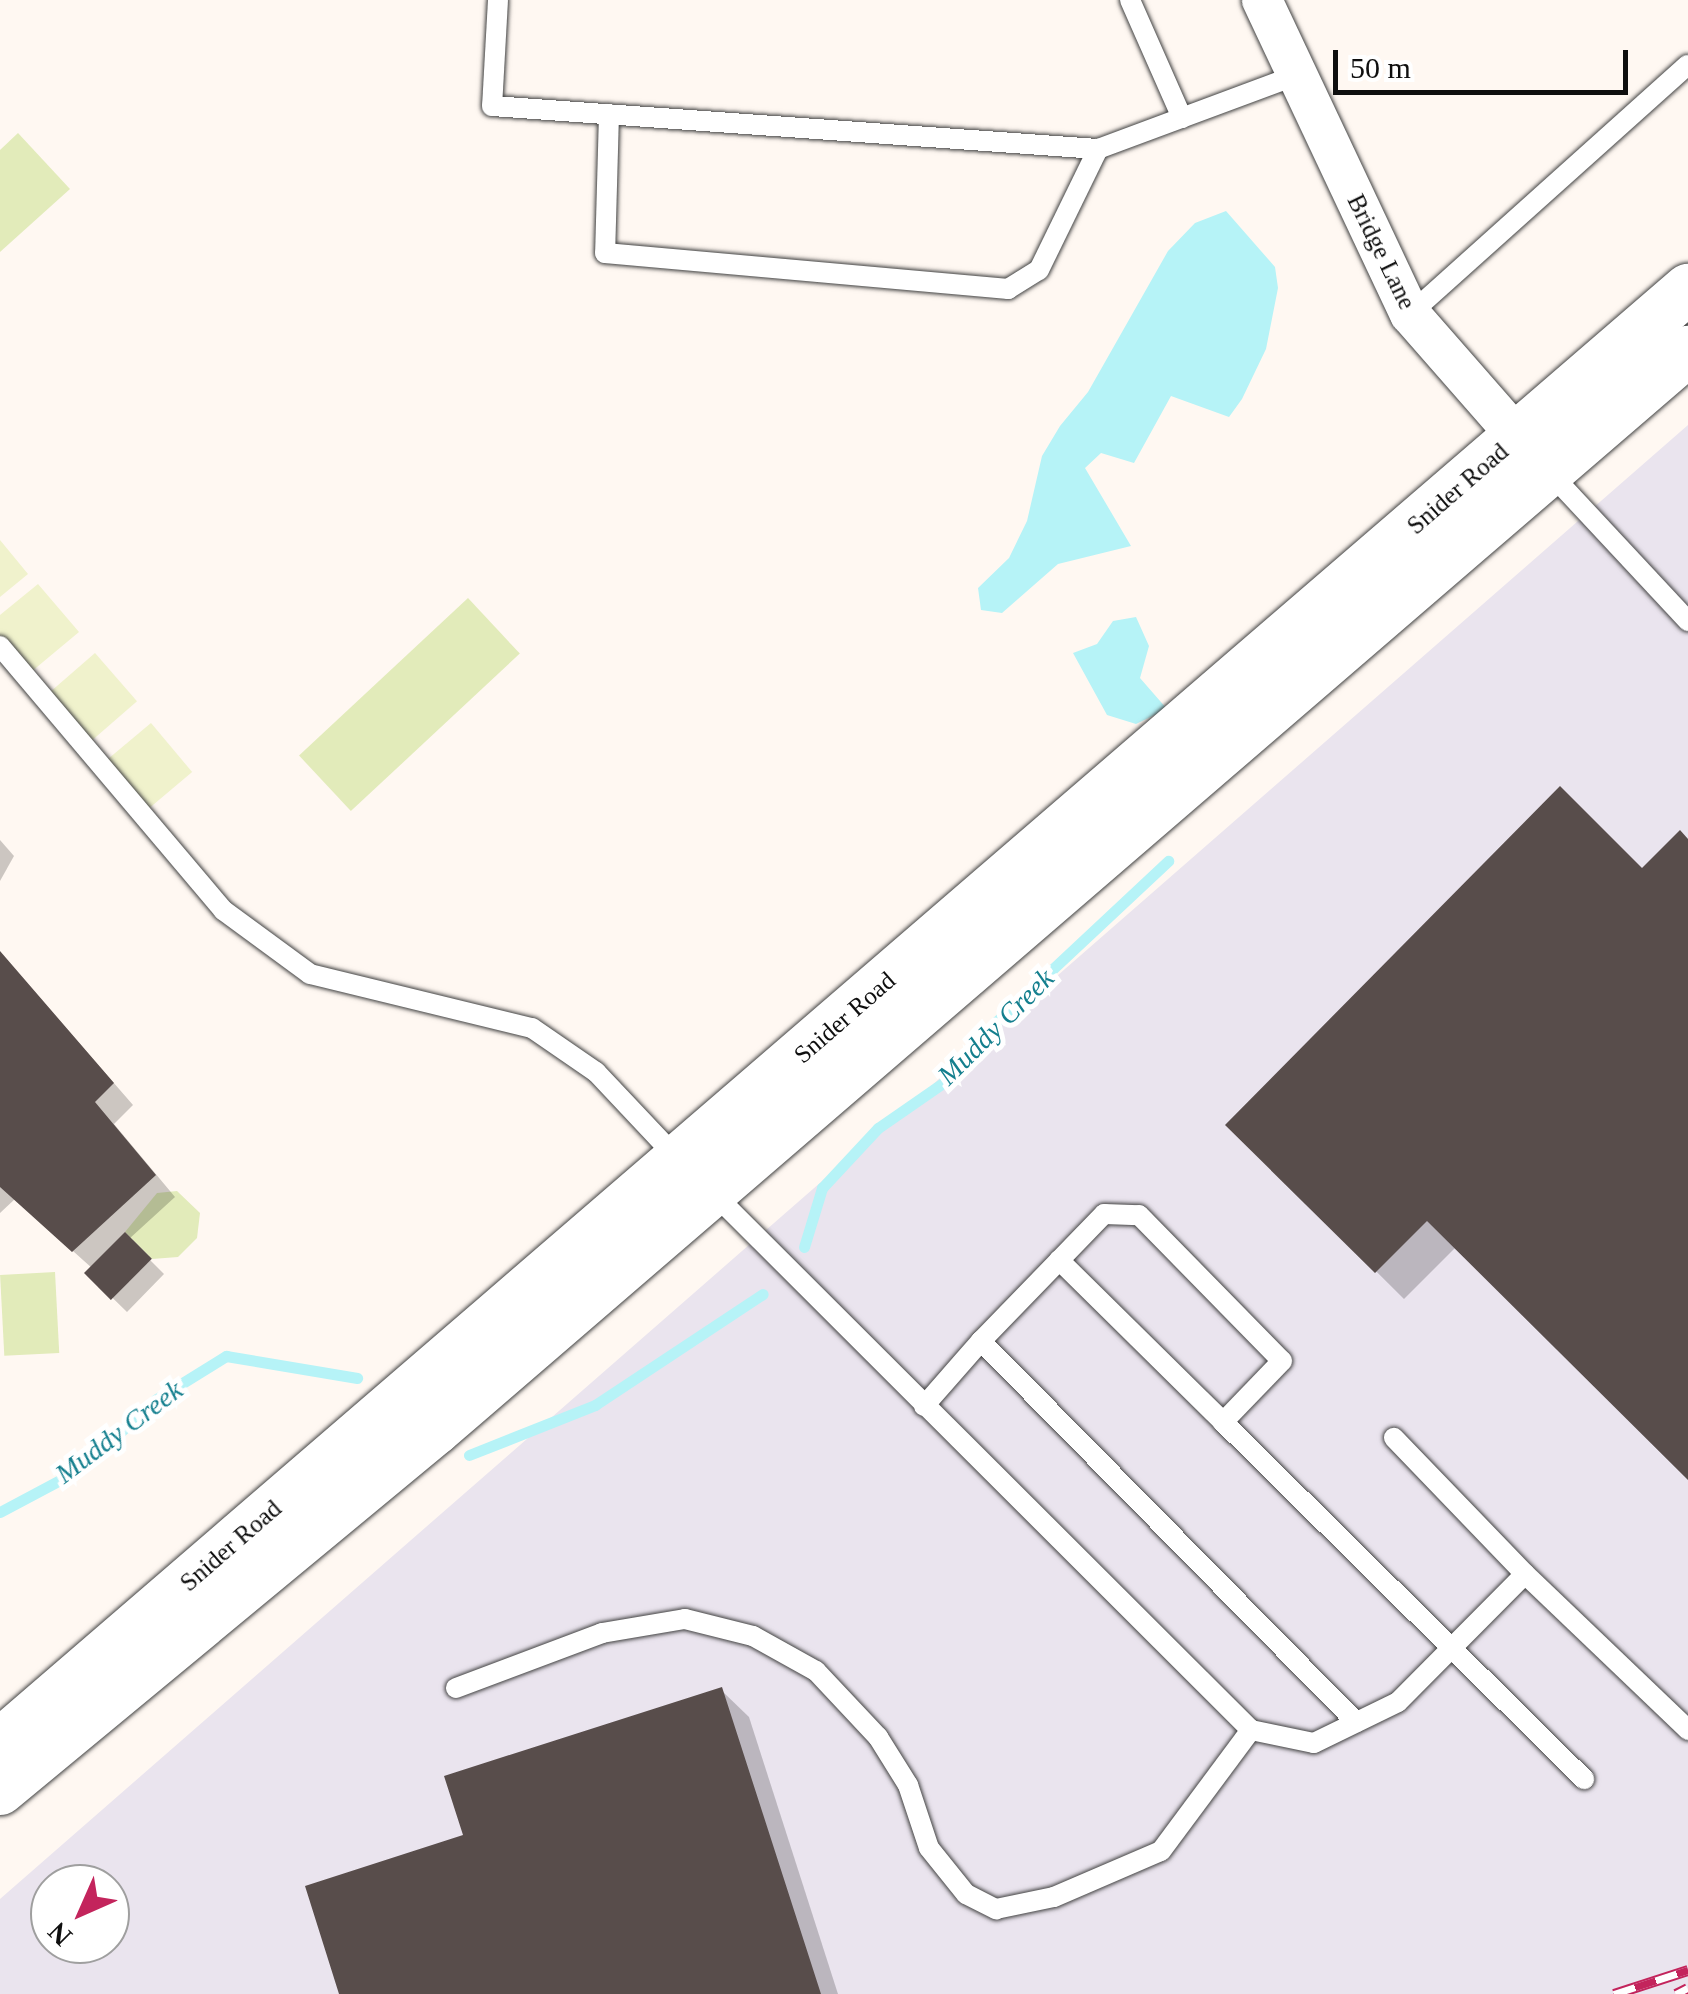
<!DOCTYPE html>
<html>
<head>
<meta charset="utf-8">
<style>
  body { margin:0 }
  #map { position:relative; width:1688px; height:1994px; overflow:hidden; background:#fff8f2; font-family:"Times New Roman",serif }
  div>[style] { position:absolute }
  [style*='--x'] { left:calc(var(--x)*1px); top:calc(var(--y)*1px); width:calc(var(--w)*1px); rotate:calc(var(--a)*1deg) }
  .industrial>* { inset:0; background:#eae4ee }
  .green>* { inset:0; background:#e2ebba; transform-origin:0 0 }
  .pitch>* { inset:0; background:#f0f2cc; transform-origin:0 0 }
  .water>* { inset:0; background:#b6f3f7 }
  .shadow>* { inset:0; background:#0003 }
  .stream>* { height:11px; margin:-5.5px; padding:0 5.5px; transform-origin:5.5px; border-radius:5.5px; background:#b6f3f7 }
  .building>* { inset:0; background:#584d4b; transform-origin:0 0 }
  .roads { filter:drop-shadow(0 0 2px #424242) drop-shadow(0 0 2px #424242) }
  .service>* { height:20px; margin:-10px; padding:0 10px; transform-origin:10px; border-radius:10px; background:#fff }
  .minor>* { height:40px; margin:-20px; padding:0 20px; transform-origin:20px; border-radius:20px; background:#fff }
  .tertiary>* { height:50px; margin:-25px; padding:0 25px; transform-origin:25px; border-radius:25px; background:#fff }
  .rail>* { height:11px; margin-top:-5.5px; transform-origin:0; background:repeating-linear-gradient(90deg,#fff 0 22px,#c3245c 0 44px); box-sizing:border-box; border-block:2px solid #c3245c }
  span { translate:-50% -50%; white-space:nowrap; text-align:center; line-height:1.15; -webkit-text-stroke:10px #fff; paint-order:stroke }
  .street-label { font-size:25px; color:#0f0f0f }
  .water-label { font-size:28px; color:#147f8e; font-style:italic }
  .north { position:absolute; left:30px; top:1864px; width:100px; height:100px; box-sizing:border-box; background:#fff; border:2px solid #9f9f9f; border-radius:50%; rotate:225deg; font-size:28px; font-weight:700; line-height:40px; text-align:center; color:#0f0f0f }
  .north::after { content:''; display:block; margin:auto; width:35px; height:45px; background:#c3245c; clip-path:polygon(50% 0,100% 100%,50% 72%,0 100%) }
  .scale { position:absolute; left:1333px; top:50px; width:295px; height:45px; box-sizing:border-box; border:5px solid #0f0f0f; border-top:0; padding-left:12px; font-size:30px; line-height:35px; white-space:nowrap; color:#0f0f0f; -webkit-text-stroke:8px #fff; paint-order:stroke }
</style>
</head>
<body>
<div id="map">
  <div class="industrial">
    <div style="clip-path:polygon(evenodd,1688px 425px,1688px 1994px,0 1994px,0 1899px,1688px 425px,50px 1884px,110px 1884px,110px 1944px,50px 1944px,50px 1884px)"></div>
  </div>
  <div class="green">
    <div style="clip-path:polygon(18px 133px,70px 189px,0 252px,0 150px)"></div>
    <div style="left:468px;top:598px;width:76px;height:231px;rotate:47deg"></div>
    <div style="clip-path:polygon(177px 1191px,200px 1213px,197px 1238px,178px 1257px,152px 1259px,125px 1232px,157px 1193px)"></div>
    <div style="left:55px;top:1272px;width:81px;height:55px;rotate:87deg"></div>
  </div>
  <div class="pitch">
    <div style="clip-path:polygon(0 540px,28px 574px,0 597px)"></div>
    <div style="clip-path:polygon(38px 584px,79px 632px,31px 672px,0 636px,0 615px)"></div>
    <div style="left:95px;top:653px;width:64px;height:61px;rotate:49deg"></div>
    <div style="left:151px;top:723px;width:64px;height:62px;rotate:50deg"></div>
  </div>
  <div class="water">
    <div style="clip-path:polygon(1226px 211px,1275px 267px,1278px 288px,1266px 349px,1242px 399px,1229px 417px,1171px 396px,1134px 463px,1101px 453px,1085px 468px,1131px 546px,1058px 564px,1002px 613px,981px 610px,978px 588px,1009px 558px,1027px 521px,1042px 456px,1060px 426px,1088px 392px,1168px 251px,1195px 223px)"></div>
    <div style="clip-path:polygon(1136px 617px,1149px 646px,1140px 678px,1167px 709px,1136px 724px,1107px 715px,1073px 653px,1097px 644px,1113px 621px)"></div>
  </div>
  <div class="shadow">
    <div style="clip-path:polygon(0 840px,14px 856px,0 881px)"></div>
    <div style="clip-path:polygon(1688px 842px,1688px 1476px,1456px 1247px,1404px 1299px,1229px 1125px)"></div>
    <div style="clip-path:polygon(0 952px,133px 1105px,114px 1124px,175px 1197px,129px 1239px,164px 1274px,127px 1312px,88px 1274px,93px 1269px,15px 1199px,0 1213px)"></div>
    <div style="clip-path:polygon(721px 1690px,749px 1717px,838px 1994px,342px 1994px,466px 1837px)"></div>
  </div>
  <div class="stream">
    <div style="--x:804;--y:1247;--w:62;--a:-73"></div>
    <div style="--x:822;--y:1188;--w:82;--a:-47"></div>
    <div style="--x:878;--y:1128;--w:79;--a:-34.7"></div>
    <div style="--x:943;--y:1083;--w:81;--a:-49"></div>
    <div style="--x:996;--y:1022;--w:236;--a:-43.1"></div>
    <div style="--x:469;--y:1455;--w:136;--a:-21.6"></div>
    <div style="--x:595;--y:1405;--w:201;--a:-33.5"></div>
    <div style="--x:0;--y:1512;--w:89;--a:-28"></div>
    <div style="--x:79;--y:1470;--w:103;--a:-42.6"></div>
    <div style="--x:155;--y:1400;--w:84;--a:-31.8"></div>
    <div style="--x:226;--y:1356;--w:133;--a:9.5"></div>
  </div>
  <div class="building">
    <div style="clip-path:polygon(1560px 786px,1642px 868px,1680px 830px,1688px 839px,1688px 1480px,1427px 1221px,1375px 1273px,1225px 1125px)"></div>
    <div style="clip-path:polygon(0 951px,114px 1083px,95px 1102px,156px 1175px,72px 1252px,0 1187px)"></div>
    <div style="left:125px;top:1232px;width:38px;height:58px;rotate:45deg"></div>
    <div style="clip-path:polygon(722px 1687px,821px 1994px,339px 1994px,305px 1886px,463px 1835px,444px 1776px)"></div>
  </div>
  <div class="roads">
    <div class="service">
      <div style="--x:498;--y:0;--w:106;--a:93.2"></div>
      <div style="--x:492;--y:106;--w:608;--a:4.06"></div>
      <div style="--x:1098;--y:149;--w:212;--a:-20.4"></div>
      <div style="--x:1130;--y:0;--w:129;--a:66.2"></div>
      <div style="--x:609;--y:114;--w:139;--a:91.6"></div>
      <div style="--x:605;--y:253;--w:405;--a:5.1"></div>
      <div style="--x:1008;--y:289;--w:36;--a:-32"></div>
      <div style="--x:1039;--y:270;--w:135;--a:-64"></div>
      <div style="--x:1410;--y:314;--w:373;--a:-41.9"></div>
      <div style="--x:1549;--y:472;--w:204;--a:47"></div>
      <div style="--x:0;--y:646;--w:346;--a:49.8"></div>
      <div style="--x:223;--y:910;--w:108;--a:36.3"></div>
      <div style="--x:310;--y:974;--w:228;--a:13.7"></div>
      <div style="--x:532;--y:1028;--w:78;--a:34.5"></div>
      <div style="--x:596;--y:1072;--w:120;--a:46.7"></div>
      <div style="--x:713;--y:1193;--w:760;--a:44.95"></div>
      <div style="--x:1251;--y:1730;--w:64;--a:11.7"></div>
      <div style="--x:1314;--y:1743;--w:93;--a:-26"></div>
      <div style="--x:1398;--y:1702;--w:180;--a:-45.2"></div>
      <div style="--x:1525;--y:1574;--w:189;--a:-133.9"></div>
      <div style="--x:1059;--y:1260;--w:231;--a:44.6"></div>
      <div style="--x:924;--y:1406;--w:86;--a:-48.8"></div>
      <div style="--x:1525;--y:1574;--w:226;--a:43.7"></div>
      <div style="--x:456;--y:1688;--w:156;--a:-20.6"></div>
      <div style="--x:602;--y:1633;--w:84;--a:-9.6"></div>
      <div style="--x:685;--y:1619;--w:70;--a:14"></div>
      <div style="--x:753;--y:1636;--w:72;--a:29.1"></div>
      <div style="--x:816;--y:1671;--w:91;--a:46.8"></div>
      <div style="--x:878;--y:1737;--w:57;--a:58"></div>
      <div style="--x:908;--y:1785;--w:66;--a:71.6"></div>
      <div style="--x:929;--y:1848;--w:59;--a:51.2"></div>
      <div style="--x:966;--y:1894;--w:34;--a:27"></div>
      <div style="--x:996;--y:1909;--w:59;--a:-11.7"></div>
      <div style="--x:1054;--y:1897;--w:116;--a:-23.3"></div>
      <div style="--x:1161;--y:1851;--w:151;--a:-53.4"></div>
      <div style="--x:1356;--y:1722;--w:535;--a:-134.55"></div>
      <div style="--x:981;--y:1341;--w:177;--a:-45.9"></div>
      <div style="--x:1104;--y:1214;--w:35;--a:2"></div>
      <div style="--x:1139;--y:1215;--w:204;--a:45.6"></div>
      <div style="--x:1282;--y:1361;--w:85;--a:134"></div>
      <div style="--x:1223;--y:1422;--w:508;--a:44.68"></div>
    </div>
    <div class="minor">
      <div style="--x:1262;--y:0;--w:347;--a:64.8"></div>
      <div style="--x:1410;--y:314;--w:191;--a:48.8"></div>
    </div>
    <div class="tertiary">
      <div style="--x:0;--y:1744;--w:2229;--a:-40.76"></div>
      <div style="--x:0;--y:1790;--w:565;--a:-39.61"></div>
      <div style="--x:435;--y:1430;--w:1654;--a:-40.73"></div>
    </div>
  </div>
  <div class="rail">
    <div style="--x:1614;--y:1994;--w:78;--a:-18"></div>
    <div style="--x:1676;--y:1994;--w:13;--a:-27"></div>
  </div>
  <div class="street-label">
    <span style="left:1381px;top:252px;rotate:64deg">Bridge Lane</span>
    <span style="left:1458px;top:489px;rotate:-41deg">Snider Road</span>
    <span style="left:845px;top:1018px;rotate:-41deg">Snider Road</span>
    <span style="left:231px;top:1546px;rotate:-41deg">Snider Road</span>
  </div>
  <div class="water-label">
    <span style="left:996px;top:1027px;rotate:-45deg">Muddy Creek</span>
    <span style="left:119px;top:1432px;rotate:-37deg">Muddy Creek</span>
  </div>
  <div class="north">N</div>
  <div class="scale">50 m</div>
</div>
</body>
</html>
